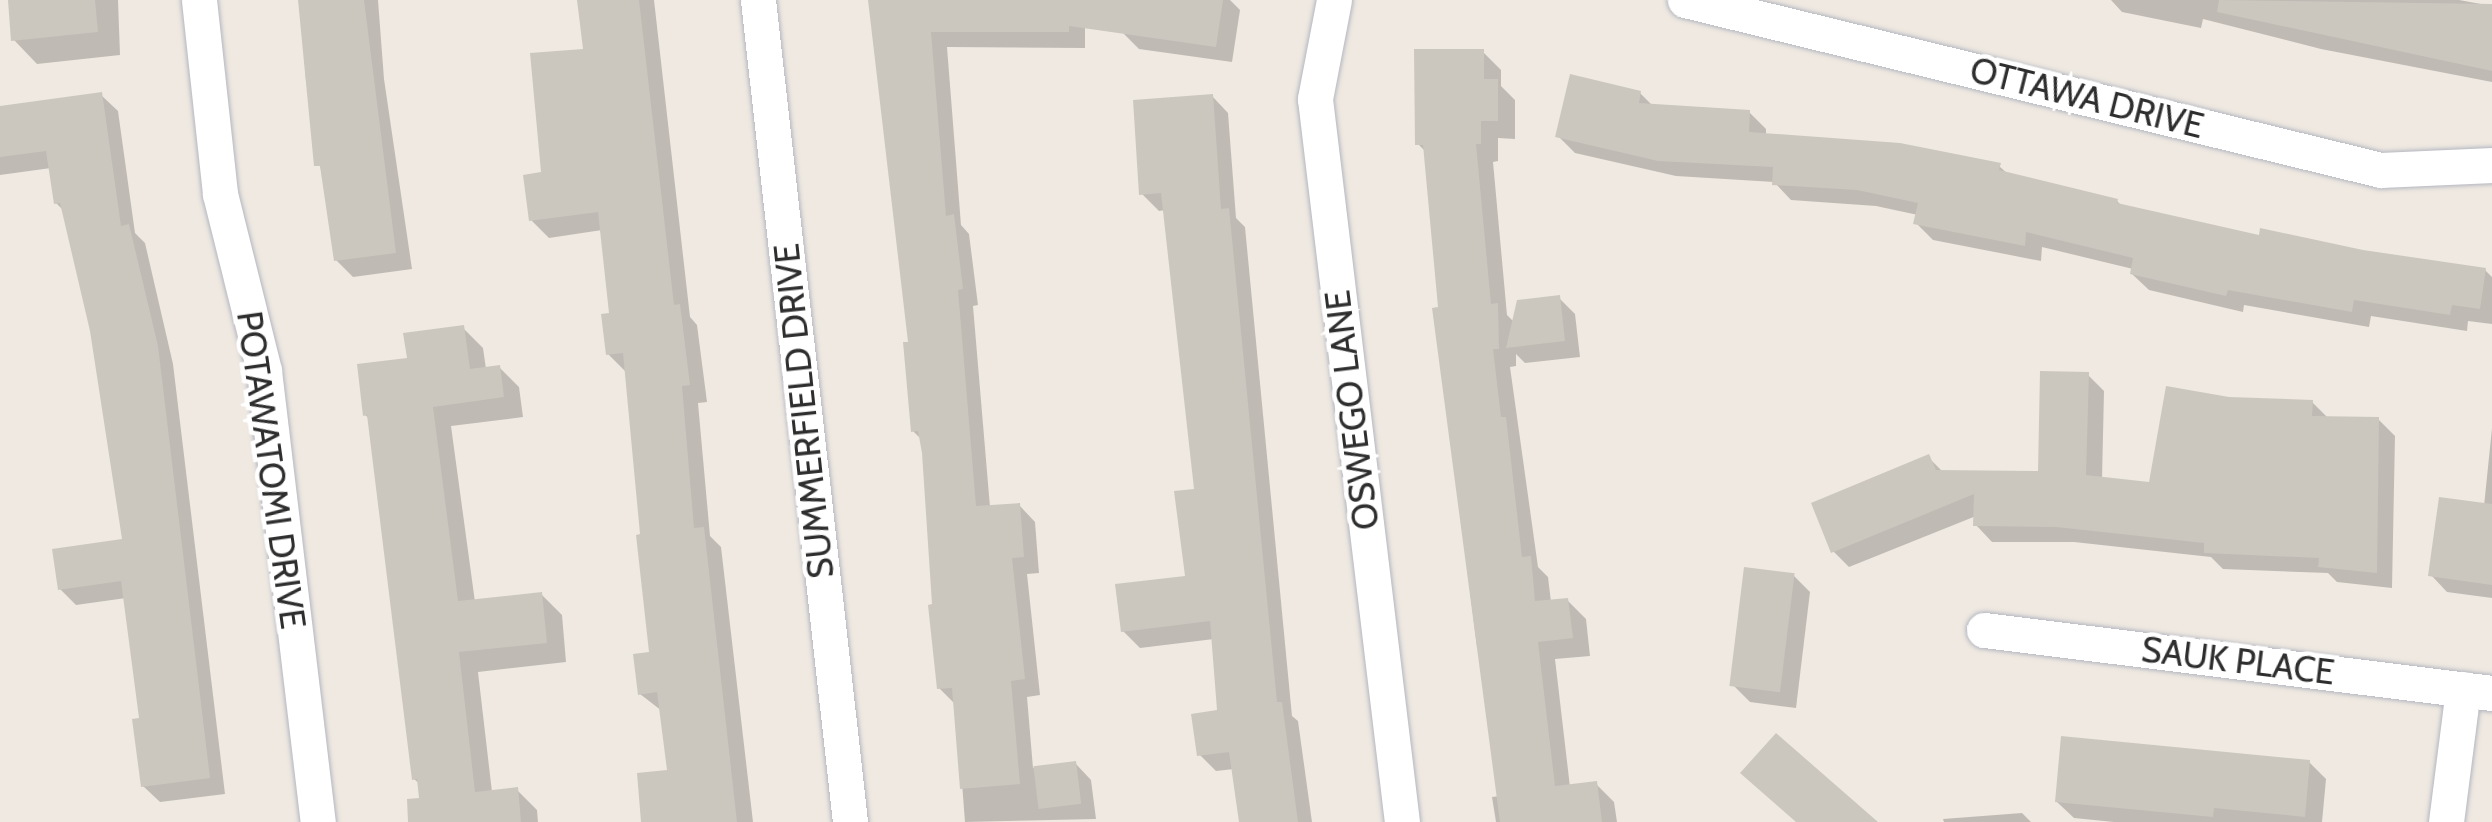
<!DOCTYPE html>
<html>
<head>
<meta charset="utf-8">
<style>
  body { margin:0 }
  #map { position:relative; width:2492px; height:822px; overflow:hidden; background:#efe9e1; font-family:Cabin,sans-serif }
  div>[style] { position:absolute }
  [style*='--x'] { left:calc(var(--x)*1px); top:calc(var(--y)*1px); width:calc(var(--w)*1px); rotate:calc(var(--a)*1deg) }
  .shadow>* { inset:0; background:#0003 }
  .building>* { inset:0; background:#cbc7bf; transform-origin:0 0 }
  .roads { filter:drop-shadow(0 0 2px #b4b7c1) drop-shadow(0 0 2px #b4b7c1) }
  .minor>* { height:35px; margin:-17.5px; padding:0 17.5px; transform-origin:17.5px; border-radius:17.5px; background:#fff }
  span { translate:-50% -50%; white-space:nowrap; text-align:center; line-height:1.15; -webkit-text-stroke:9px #fff; paint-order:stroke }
  .street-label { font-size:35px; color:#2e2e2e }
</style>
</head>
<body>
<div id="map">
  <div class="shadow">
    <div style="clip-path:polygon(10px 0,118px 0,120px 55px,37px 64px,14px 40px)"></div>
    <div style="clip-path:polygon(300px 0,378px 0,384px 79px,412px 269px,353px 277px,336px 260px,306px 80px)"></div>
    <div style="clip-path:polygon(580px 0,654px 0,690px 317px,697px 325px,707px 402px,698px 403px,710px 536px,721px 547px,753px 822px,644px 822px,670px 772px,662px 711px,640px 694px,652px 654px,626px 372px,608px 354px,612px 315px,602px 230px,549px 238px,531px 220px,586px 51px)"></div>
    <div style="clip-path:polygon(871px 0,1085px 0,1085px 48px,947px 47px,961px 225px,969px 234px,978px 305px,973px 306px,990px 507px,1019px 505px,1035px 522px,1039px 573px,1027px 574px,1040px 695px,1027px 697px,1033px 768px,1075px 763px,1091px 780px,1096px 819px,965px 822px,956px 705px,939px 688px,922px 440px,913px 431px,911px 344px)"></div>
    <div style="clip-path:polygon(1127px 0,1230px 0,1240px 10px,1232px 62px,1139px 49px,1122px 32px)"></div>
    <div style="clip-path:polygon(2111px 0,2459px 0,2492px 6px,2492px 82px,2321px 49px,2203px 19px,2201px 28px,2122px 12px)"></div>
    <div style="clip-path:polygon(1483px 52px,1501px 70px,1501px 86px,1515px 100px,1515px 139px,1498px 138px,1498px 161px,1493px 162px,1507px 315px,1515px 323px,1559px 298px,1575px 314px,1580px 357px,1525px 363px,1516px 354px,1516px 366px,1510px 367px,1538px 567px,1548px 577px,1551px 602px,1567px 600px,1586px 619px,1590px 656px,1555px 659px,1570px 787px,1596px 784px,1614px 802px,1617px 822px,1496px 822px,1492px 797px,1500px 796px,1483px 654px,1477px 647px,1435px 310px,1440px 309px,1426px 152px,1418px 144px)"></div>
    <div style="clip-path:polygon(1640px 93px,1653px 106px,1749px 112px,1766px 129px,1766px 136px,1999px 166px,2009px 175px,2117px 201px,2123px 207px,2261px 238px,2485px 270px,2492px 277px,2492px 324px,2468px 321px,2467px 331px,2371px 316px,2369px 327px,2244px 305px,2243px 312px,2149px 290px,2132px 274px,2133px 269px,2042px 247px,2041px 261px,1933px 240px,1916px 223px,1918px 215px,1876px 206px,1791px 200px,1774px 182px,1676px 176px,1575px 153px,1558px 136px)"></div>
    <div style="clip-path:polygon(101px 95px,118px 111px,135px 233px,145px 243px,173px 364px,225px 794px,160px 802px,143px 786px,142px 720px,126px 598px,76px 605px,60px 589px,124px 541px,92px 330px,64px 211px,56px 203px,51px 168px,0 175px,0 108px)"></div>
    <div style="clip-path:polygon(1212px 96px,1228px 113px,1236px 218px,1245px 227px,1292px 716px,1298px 721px,1312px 822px,1241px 822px,1234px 769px,1216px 771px,1199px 754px,1220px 713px,1214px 639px,1140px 648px,1123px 631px,1188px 578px,1197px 491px,1165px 210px,1159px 211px,1142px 194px)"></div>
    <div style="clip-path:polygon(463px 328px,483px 348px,486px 369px,499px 367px,519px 387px,523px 417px,451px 426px,475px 602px,542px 595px,562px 615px,566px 662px,478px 672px,492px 792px,517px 790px,537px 810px,538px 822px,424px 822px,421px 785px,414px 779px,371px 420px,365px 415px,409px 361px)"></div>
    <div style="clip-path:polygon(2088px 375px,2104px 391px,2102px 480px,2151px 485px,2228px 400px,2312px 402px,2328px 418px,2378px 419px,2395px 436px,2392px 588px,2337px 582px,2328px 573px,2223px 569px,2211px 557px,2074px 542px,1992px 542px,1976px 525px,1976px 516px,1849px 567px,1833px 551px,1928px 457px,1944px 473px,2040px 474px)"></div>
    <div style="clip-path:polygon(2492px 428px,2492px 598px,2447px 592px,2431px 575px,2484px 506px)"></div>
    <div style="clip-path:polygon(1794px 576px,1810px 592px,1796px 708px,1750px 702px,1733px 685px)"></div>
    <div style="clip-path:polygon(2309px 762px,2326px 779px,2322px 822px,2114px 822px,2074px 818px,2057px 802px)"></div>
    <div style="clip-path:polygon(2022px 813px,2031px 822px,1944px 822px,1943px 819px)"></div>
  </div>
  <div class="building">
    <div style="clip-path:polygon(8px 0,95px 0,98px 32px,11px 41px)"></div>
    <div style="clip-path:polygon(298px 0,364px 0,396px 253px,334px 261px,320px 166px,314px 166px)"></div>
    <div style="clip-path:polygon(577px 0,639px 0,674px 305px,680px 304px,690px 385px,682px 386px,694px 528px,704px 527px,737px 822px,641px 822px,637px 773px,667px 770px,657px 692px,638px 695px,633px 654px,649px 652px,636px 535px,640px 534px,623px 353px,606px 355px,601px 314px,609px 313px,598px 212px,529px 221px,523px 175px,541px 172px,530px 53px,583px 49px)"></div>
    <div style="clip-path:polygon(868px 0,1223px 0,1216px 47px,1069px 26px,1069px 32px,931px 32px,946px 216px,954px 214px,963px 289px,958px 290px,976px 506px,1020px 503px,1024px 557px,1012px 558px,1025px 679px,1011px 681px,1020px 784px,960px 789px,952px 688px,937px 689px,928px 605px,932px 604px,922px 453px,918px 431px,911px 432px,903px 342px,908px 342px)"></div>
    <div style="clip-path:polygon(2219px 0,2492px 4px,2492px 71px,2217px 12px)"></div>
    <div style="clip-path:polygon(1414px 49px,1484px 49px,1484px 79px,1498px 79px,1498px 121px,1481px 121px,1481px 144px,1476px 144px,1491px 304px,1498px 303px,1499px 349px,1493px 349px,1501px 417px,1506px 417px,1522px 557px,1531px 556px,1535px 601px,1568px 598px,1573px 638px,1538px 642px,1555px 786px,1597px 781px,1602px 822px,1500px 822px,1432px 308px,1438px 307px,1423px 145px,1415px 145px)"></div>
    <div style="clip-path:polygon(1570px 74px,1641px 91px,1639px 103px,1750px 110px,1749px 132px,1900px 143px,2001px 163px,1999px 170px,2118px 199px,2117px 203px,2259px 235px,2260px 228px,2363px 250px,2486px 268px,2480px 309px,2452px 305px,2450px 315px,2354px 300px,2352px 312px,2228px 290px,2226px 296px,2130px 274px,2133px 258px,2026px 232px,2025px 246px,1913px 224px,1918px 203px,1857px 190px,1772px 185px,1773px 167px,1658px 161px,1555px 137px)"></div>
    <div style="clip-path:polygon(102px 92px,121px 226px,129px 224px,158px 346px,210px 778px,141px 787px,132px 719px,139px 718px,121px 581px,58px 590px,52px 549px,122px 539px,90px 331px,60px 203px,54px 204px,46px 151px,0 157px,0 106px)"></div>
    <div style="clip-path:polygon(1213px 94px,1221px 209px,1229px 208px,1277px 702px,1282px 702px,1298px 822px,1239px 822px,1229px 752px,1197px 756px,1191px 714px,1217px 710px,1210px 621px,1121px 632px,1115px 584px,1185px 576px,1174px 491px,1194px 489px,1161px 193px,1139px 195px,1133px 100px)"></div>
    <div style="clip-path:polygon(1560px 295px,1565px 341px,1506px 348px,1517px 300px)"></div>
    <div style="clip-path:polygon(464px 325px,470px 369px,500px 365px,504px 397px,433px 407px,458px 601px,542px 592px,547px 643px,459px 652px,475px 792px,518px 787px,521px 822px,408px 822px,407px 799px,419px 798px,417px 779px,412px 780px,367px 415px,363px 416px,357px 364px,407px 358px,403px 333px)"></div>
    <div style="clip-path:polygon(2040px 371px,2089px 372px,2086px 475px,2149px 482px,2166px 386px,2229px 397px,2313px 400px,2312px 416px,2379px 417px,2377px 573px,2318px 567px,2319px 558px,2204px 553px,2204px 543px,2056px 527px,1973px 526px,1974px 494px,1831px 553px,1811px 503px,1929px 454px,1936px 470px,2038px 471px)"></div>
    <div style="clip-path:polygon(2439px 497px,2492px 504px,2492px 585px,2428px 576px)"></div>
    <div style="left:1744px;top:567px;width:51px;height:120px;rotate:7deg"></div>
    <div style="clip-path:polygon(1776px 733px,1878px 822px,1796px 822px,1740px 773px)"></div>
    <div style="clip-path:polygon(2061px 736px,2310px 760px,2305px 817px,2214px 808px,2213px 817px,2055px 802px)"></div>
    <div style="left:1076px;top:761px;width:43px;height:43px;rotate:83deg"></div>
  </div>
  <div class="roads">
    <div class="minor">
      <div style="--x:199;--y:0;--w:195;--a:83.8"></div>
      <div style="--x:220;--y:194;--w:182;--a:76"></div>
      <div style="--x:264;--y:371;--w:454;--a:83.2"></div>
      <div style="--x:758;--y:0;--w:827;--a:83.61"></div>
      <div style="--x:1334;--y:0;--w:101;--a:100.9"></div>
      <div style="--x:1315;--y:99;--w:728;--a:83.14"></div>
      <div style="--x:1685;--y:0;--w:716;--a:13.73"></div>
      <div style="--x:2381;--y:170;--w:111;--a:-2.6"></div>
      <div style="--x:1984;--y:630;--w:512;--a:7.07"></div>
      <div style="--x:2446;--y:822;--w:134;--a:-82.7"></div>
    </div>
  </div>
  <div class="street-label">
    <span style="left:2087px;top:98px;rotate:14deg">OTTAWA DRIVE</span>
    <span style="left:1352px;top:410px;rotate:-97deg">OSWEGO LANE</span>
    <span style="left:804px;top:411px;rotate:-96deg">SUMMERFIELD DRIVE</span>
    <span style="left:271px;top:470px;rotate:82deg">POTAWATOMI DRIVE</span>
    <span style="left:2238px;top:661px;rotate:7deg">SAUK PLACE</span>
  </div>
</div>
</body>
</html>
